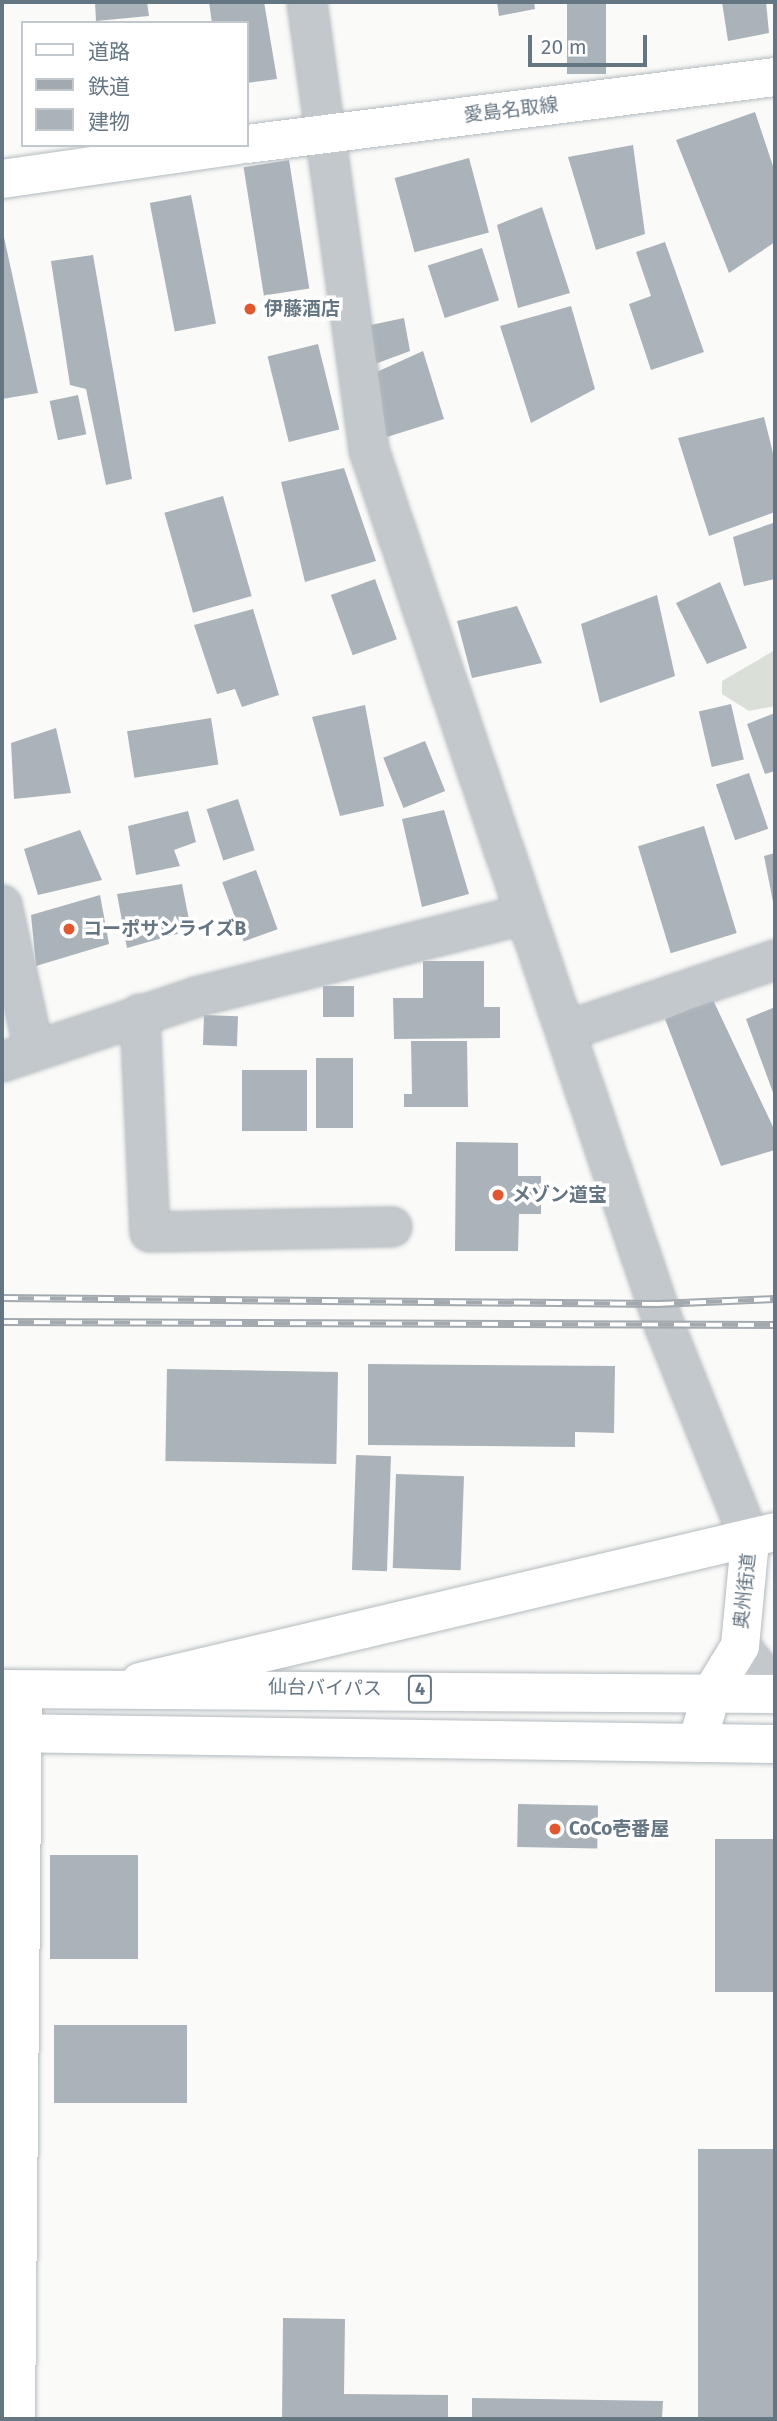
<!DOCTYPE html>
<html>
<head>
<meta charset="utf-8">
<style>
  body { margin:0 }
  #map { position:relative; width:777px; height:2421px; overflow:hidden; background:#fafaf8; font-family:"Fira Sans","Noto Sans JP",sans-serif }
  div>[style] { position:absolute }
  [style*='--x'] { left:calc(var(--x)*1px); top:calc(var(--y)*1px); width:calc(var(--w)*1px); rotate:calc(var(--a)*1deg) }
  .green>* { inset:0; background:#dadfd7 }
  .building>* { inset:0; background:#aab3b9; transform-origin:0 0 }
  .roads { filter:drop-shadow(0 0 2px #b3babf) drop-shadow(0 0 2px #b3babf) }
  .street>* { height:38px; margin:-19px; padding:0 19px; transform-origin:19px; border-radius:19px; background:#c3c8cc }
  .secondary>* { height:38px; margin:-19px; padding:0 19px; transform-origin:19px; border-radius:19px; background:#fff }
  .highway>* { height:38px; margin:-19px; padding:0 19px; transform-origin:19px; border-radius:19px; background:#fff }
  .rail>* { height:8px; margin-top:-4px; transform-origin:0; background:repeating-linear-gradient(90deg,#fff 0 16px,#a2aab0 0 32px); box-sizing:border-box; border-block:2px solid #a2aab0 }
  .dots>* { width:19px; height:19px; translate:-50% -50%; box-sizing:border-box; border:4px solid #fff; border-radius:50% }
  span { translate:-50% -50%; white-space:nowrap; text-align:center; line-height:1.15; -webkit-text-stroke:7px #fff; paint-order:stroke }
  .shield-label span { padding:2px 5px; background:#fff; border:2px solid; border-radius:5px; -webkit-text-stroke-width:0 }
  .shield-label { font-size:18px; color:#657683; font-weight:700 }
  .street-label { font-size:19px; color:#657683 }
  .poi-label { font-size:19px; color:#657683; font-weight:700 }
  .left { translate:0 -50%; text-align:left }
  .frame { position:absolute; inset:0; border:4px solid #657683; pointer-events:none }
  .legend { position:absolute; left:21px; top:21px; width:228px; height:126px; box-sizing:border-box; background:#fff; border:2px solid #c1c8cd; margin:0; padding:9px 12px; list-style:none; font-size:21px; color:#657683 }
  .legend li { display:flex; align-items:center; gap:14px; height:35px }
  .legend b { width:35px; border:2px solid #c1c8cd }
  .scale { position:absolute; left:528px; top:35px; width:119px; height:32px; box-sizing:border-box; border:4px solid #657683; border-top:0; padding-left:9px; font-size:21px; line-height:24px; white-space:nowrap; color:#657683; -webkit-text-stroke:5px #fff; paint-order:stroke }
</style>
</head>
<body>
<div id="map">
  <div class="green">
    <div style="clip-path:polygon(775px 650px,775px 706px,749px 711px,722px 694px,722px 681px)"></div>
  </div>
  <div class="building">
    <div style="clip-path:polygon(95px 2px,147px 2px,149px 16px,96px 21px)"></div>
    <div style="clip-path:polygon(209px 2px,264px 2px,277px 79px,247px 83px,247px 23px,212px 23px)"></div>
    <div style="clip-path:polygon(497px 2px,534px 2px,535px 9px,499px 16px)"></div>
    <div style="left:567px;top:2px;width:39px;height:72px"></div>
    <div style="clip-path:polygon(722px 2px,766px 2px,769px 33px,728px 41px)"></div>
    <div style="clip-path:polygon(755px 112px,775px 172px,775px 242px,729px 273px,676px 140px)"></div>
    <div style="clip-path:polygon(633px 145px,645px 234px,596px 250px,568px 157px)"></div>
    <div style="left:469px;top:158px;width:77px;height:77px;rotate:75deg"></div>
    <div style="left:289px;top:160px;width:130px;height:46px;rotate:81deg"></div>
    <div style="left:191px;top:195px;width:131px;height:42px;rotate:79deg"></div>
    <div style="clip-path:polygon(542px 207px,570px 293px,518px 308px,497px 225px)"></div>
    <div style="clip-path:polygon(2px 228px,38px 393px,2px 399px)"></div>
    <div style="clip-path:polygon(665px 242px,704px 352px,651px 370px,629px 304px,651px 296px,636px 252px)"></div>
    <div style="left:482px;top:248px;width:55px;height:57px;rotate:72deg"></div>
    <div style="clip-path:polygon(93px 255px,132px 479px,106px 485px,86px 389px,70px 385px,51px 261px)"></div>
    <div style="clip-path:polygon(571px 306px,595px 389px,531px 423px,500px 326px)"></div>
    <div style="clip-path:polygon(404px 318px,410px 351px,375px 364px,366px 326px)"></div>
    <div style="left:318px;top:344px;width:88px;height:52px;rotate:76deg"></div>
    <div style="clip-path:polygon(423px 351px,444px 419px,387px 437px,370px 375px)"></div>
    <div style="left:78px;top:395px;width:40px;height:29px;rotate:78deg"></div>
    <div style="clip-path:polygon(764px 417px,775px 461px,775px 512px,709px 536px,678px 438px)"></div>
    <div style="clip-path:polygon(344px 468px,376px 561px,305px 582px,281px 482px)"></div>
    <div style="left:223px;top:496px;width:104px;height:61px;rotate:74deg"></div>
    <div style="clip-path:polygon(773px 523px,775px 579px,744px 586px,733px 537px)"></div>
    <div style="left:375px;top:579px;width:64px;height:47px;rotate:70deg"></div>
    <div style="clip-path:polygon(720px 582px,747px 648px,707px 664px,676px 603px)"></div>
    <div style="clip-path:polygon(657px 595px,675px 676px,600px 703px,581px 624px)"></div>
    <div style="clip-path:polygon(517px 606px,542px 663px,472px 678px,457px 621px)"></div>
    <div style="clip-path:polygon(253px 609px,279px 695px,242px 707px,235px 689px,217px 694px,194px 625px)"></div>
    <div style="left:731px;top:704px;width:57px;height:33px;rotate:77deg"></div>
    <div style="clip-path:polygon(365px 705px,384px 806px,340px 816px,312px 717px)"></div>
    <div style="clip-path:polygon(775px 713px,775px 771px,765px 774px,747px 724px)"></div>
    <div style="left:211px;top:718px;width:47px;height:85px;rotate:81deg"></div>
    <div style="clip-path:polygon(56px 728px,71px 793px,14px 799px,11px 743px)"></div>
    <div style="left:425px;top:741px;width:54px;height:45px;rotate:68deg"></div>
    <div style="left:749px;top:773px;width:59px;height:35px;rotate:71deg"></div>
    <div style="left:238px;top:799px;width:54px;height:33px;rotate:72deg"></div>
    <div style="clip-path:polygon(444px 810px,469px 894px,422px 907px,402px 819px)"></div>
    <div style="clip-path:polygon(188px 811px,196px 842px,174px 850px,180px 866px,136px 875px,128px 826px)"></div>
    <div style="left:704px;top:826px;width:112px;height:69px;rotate:73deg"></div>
    <div style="clip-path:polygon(80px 830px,102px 880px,38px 895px,24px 849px)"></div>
    <div style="clip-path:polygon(775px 853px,775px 907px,774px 907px,764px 856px)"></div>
    <div style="left:256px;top:870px;width:63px;height:36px;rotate:70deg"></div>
    <div style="clip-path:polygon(182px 884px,191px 930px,127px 948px,117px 894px)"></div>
    <div style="clip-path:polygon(100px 895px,109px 944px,36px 966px,31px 915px)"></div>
    <div style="clip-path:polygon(423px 961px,484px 961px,484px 1007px,500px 1007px,500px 1038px,394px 1039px,393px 998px,423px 998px)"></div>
    <div style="left:323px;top:986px;width:31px;height:31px"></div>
    <div style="clip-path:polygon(713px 1000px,775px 1131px,775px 1150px,721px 1166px,665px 1019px)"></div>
    <div style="clip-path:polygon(775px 1007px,775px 1098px,746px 1019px)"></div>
    <div style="left:204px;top:1015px;width:34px;height:30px;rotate:2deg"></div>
    <div style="clip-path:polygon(411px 1041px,467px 1041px,468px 1107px,404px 1107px,404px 1094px,412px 1094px)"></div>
    <div style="left:316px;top:1058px;width:37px;height:70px"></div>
    <div style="left:242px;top:1070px;width:65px;height:61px"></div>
    <div style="clip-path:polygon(456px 1142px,518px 1143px,518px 1176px,541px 1176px,541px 1214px,519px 1214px,518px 1251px,455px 1251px)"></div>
    <div style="clip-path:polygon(368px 1364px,615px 1366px,614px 1433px,575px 1432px,575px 1447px,368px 1445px)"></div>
    <div style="left:167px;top:1369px;width:171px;height:92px;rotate:1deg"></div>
    <div style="left:356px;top:1455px;width:35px;height:115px;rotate:2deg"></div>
    <div style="left:396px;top:1474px;width:68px;height:94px;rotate:2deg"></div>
    <div style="left:518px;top:1804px;width:80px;height:43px;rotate:1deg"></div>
    <div style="left:715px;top:1839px;width:60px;height:153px"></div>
    <div style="left:50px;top:1855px;width:88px;height:104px"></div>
    <div style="left:54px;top:2025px;width:133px;height:78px"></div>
    <div style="left:775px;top:2149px;width:270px;height:77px;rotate:90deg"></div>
    <div style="clip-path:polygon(283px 2318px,345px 2319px,344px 2394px,448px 2395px,448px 2419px,282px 2419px)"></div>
    <div style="clip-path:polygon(472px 2398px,663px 2401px,662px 2419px,472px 2419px)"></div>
  </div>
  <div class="roads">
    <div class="street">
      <div style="--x:307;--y:2;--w:452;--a:82.1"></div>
      <div style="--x:369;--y:450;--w:926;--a:71.35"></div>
      <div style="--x:665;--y:1327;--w:229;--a:68.2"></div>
      <div style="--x:2;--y:905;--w:148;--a:77.6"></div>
      <div style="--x:140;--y:1014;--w:218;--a:87.4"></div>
      <div style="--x:150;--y:1232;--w:242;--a:-1.2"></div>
      <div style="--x:566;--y:1031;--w:221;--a:-18.8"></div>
      <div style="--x:2;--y:1062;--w:205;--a:-18.5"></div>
      <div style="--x:196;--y:997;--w:340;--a:-14.1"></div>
      <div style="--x:740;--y:1646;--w:57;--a:52.1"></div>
    </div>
    <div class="secondary">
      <div style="--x:247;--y:144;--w:532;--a:-7.23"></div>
      <div style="--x:2;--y:179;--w:239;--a:-8.2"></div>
      <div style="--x:140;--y:1682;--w:652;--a:-13.29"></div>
      <div style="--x:697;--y:1743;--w:53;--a:-73.6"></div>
      <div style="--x:712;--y:1692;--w:54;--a:-58.7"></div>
      <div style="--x:740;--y:1646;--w:106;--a:-84.6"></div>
      <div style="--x:16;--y:2419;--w:729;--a:-89.45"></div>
    </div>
    <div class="highway">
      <div style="--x:2;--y:1689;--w:773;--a:0.37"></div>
      <div style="--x:2;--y:1733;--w:773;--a:0.82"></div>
    </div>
  </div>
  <div class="rail">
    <div style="--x:2;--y:1298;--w:656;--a:0.52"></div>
    <div style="--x:658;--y:1304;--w:117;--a:-2.4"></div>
    <div style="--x:2;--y:1322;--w:773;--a:0.22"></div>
  </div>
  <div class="dots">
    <div style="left:250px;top:309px;background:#e4572e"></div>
    <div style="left:69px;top:929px;background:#e4572e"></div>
    <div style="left:498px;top:1195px;background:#e4572e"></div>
    <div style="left:555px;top:1829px;background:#e4572e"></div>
  </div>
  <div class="shield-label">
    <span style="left:420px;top:1689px">4</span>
  </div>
  <div class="street-label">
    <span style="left:511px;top:110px;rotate:-7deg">愛島名取線</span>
    <span style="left:745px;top:1591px;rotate:-84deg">奥州街道</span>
    <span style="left:325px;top:1688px;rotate:1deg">仙台バイパス</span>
  </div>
  <div class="poi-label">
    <span class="left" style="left:264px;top:309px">伊藤酒店</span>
    <span class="left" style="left:83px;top:929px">コーポサンライズB</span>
    <span class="left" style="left:512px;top:1195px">メゾン道宝</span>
    <span class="left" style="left:569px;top:1829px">CoCo壱番屋</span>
  </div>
  <div class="frame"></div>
  <ul class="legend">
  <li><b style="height:9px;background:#fff"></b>道路</li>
  <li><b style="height:9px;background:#a2aab0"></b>鉄道</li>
  <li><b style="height:19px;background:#aab3b9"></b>建物</li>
  </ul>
  <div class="scale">20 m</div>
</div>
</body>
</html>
